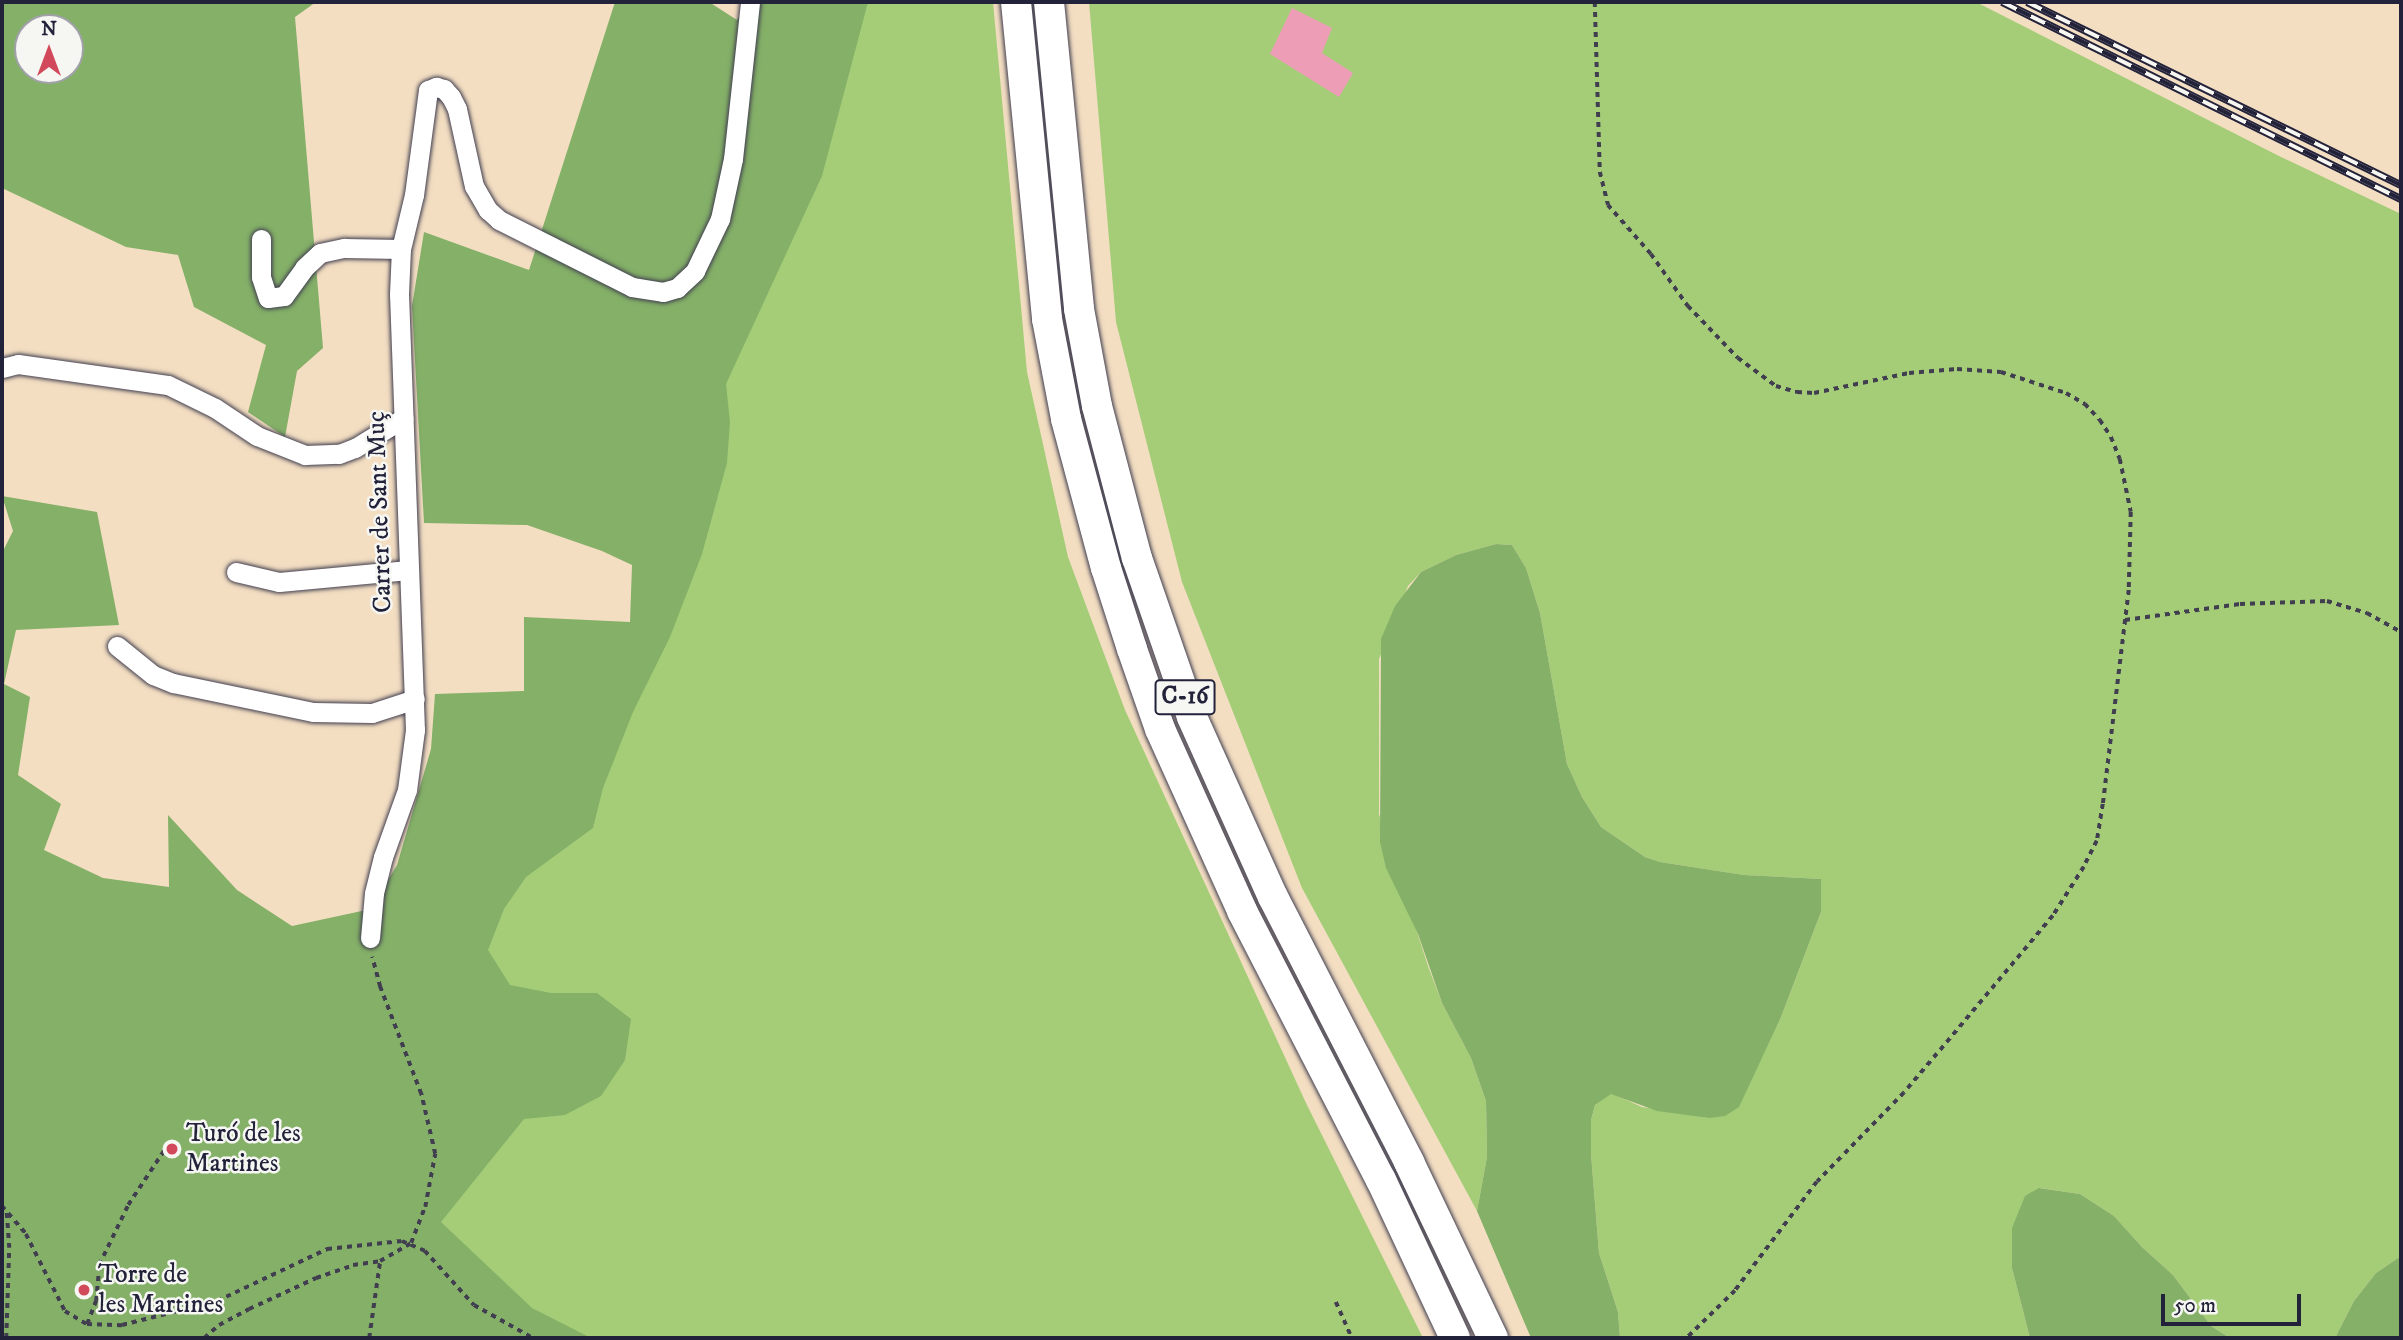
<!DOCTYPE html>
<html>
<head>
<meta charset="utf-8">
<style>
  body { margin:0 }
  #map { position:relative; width:2403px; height:1340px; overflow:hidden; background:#f3dec2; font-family:"IM FELL DW Pica",serif }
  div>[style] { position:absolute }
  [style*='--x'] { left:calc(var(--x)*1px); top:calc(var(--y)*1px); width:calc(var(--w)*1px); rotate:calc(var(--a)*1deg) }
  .green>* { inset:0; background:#a5cd78 }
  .forest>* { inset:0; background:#84b068 }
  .building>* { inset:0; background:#ee9db7 }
  .path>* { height:3.5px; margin-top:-1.75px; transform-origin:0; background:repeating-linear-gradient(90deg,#413e4f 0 5px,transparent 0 10px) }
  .roads { filter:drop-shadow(0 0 2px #413e4f) drop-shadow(0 0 2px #413e4f) }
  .minor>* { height:19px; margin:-9.5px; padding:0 9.5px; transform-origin:9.5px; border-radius:9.5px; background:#fff }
  .highway>* { height:30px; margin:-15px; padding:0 15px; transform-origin:15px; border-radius:15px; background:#fff }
  .rail>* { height:8px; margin-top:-4px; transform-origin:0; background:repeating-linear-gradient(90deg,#f6f6f2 0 16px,#22223b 0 32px); box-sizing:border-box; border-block:2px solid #22223b }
  .dots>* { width:19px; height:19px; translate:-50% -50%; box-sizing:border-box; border:4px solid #f6f6f2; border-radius:50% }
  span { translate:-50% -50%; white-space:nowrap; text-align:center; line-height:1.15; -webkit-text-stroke:5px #f6f6f2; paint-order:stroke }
  .shield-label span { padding:2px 5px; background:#f6f6f2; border:2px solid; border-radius:5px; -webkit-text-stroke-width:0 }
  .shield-label { font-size:24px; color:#22223b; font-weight:700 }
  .street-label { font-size:26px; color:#22223b }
  .poi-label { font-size:26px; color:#22223b }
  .left { translate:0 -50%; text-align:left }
  .frame { position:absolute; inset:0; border:4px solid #22223b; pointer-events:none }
  .north { position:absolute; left:14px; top:14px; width:70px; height:70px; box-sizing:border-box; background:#f6f6f2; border:2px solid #a1a1a9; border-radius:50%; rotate:0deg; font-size:19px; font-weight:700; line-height:28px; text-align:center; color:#22223b }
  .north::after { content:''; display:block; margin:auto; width:24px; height:32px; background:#d1495b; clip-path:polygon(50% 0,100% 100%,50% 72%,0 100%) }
  .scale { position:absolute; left:2161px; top:1294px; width:140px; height:32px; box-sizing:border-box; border:4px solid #22223b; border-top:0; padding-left:9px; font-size:21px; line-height:24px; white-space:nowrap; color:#22223b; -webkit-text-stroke:5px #f6f6f2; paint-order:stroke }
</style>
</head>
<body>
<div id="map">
  <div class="green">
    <div style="clip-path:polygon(864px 2px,993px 2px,1027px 372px,1068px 557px,1125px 710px,1306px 1103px,1423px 1338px,571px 1338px,513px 1313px,436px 1235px,471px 972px,495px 893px,576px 806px,717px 397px)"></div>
    <div style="clip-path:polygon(1089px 2px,1976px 2px,2277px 155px,2401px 214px,2401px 1256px,2376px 1273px,2354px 1301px,2335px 1338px,2230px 1338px,2211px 1326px,2173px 1275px,2142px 1247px,2114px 1216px,2080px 1194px,2040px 1188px,2012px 1268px,2030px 1338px,1620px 1338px,1618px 1312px,1599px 1253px,1591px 1154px,1591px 1120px,1595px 1105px,1611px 1093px,1642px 1107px,1709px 1118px,1745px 1092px,1781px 1017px,1821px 912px,1821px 879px,1744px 875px,1660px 862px,1645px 857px,1601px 827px,1582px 797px,1567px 764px,1540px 613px,1526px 568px,1512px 545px,1496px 544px,1456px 555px,1421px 572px,1408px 586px,1379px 659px,1379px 814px,1428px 966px,1442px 1003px,1471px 1058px,1486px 1101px,1487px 1157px,1477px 1211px,1302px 888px,1182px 582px,1116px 322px)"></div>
  </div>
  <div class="forest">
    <div style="clip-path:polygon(evenodd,2px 2px,316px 2px,295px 17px,323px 348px,297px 371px,285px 437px,248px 412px,266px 345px,194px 307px,178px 255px,126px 247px,2px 188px,2px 2px,28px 28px,70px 28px,70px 70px,28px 70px,28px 28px)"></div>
    <div style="clip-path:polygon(615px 2px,709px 2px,737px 20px,748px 2px,868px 2px,822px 176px,726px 384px,730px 422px,727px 463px,702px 554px,670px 637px,633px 712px,603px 788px,593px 828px,526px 877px,504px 909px,488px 950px,510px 985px,551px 993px,597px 993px,631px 1019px,625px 1060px,601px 1096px,565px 1115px,524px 1119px,441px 1222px,532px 1308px,591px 1338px,2px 1338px,2px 553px,13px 531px,2px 496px,97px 512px,119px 625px,16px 630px,4px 684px,30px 697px,18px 775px,61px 804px,44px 850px,103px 878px,169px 887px,168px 815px,237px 890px,292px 926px,371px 909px,397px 865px,431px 749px,435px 694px,524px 691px,524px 617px,630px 622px,632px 565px,602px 551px,527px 525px,424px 523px,412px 306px,424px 232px,529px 270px)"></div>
    <div style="clip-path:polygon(1496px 544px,1512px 545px,1526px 568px,1540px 613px,1567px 764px,1582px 797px,1601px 827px,1645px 857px,1660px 862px,1744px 875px,1821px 879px,1821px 912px,1781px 1017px,1739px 1107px,1725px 1116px,1709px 1118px,1657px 1111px,1611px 1094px,1595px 1105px,1591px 1120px,1591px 1154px,1599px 1253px,1618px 1312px,1620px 1338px,1531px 1338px,1477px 1211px,1487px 1157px,1486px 1101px,1471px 1058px,1442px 1003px,1418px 934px,1386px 868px,1380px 842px,1381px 639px,1395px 606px,1421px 572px,1456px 555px)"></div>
    <div style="clip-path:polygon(2039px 1188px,2080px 1194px,2114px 1216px,2142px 1247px,2173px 1275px,2211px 1326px,2230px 1338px,2030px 1338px,2012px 1268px,2012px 1228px,2025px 1196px)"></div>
    <div style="clip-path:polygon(2401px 1256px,2401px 1338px,2335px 1338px,2354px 1301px,2376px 1273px)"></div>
  </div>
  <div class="building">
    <div style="clip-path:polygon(1292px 8px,1332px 28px,1322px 53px,1353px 73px,1339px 97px,1270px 54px)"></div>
  </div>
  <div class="path">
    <div style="--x:1595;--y:2;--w:170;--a:88.3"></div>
    <div style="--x:1600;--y:172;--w:34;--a:76"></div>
    <div style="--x:1608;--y:205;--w:65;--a:48.7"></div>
    <div style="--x:1651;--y:254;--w:64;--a:54.6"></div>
    <div style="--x:1688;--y:306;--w:72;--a:46.1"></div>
    <div style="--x:1738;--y:358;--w:47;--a:36.4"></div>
    <div style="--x:1776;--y:386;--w:22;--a:16"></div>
    <div style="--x:1797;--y:392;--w:17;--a:3"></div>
    <div style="--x:1814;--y:393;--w:97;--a:-11.9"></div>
    <div style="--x:1909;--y:373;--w:48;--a:-4.8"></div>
    <div style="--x:1957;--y:369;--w:44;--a:3.9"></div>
    <div style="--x:2001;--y:372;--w:68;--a:17.9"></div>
    <div style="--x:2066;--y:393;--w:22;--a:30"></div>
    <div style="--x:2085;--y:404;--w:22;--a:47"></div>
    <div style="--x:2100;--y:420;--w:20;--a:57"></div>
    <div style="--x:2111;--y:437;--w:24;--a:68"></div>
    <div style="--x:2120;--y:459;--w:54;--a:78.3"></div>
    <div style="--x:2131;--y:512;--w:78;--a:91.5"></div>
    <div style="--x:2129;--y:590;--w:216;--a:96.9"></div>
    <div style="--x:2103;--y:804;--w:37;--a:99"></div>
    <div style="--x:2097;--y:841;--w:29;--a:117"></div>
    <div style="--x:2084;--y:867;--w:58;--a:122.3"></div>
    <div style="--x:2053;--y:916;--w:180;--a:130"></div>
    <div style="--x:1937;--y:1054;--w:51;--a:130.2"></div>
    <div style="--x:1904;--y:1093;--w:124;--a:134.3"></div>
    <div style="--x:1817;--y:1182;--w:136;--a:127"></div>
    <div style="--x:1735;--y:1291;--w:67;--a:135.6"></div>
    <div style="--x:2125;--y:620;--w:116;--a:-7.9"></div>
    <div style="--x:2240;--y:604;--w:87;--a:-2"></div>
    <div style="--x:2327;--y:601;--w:42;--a:16.7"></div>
    <div style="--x:2367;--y:613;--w:39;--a:29"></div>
    <div style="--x:2;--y:1206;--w:37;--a:49"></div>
    <div style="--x:26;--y:1234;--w:86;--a:63.1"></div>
    <div style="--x:65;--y:1311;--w:26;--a:31"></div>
    <div style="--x:87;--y:1324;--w:35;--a:2"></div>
    <div style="--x:122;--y:1325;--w:98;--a:-14.2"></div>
    <div style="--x:217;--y:1301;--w:122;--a:-25.3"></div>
    <div style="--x:327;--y:1249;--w:75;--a:-6.1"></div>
    <div style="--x:402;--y:1241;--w:25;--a:23"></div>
    <div style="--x:425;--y:1251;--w:73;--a:47.8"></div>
    <div style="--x:474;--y:1305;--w:68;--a:29.2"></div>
    <div style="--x:1336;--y:1302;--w:39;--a:66"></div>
    <div style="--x:87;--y:1324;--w:25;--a:-69"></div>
    <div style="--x:96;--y:1301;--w:36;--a:-85"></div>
    <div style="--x:99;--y:1265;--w:67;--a:-64.2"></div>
    <div style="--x:128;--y:1205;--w:74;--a:-56.5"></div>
    <div style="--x:6;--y:1338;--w:90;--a:-88.1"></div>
    <div style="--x:9;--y:1248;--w:39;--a:-94"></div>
    <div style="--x:204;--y:1338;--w:20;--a:-41"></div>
    <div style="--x:219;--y:1325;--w:34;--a:-28"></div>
    <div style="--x:249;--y:1309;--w:74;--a:-24.8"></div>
    <div style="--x:316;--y:1278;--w:39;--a:-19"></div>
    <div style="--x:353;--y:1265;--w:27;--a:-8"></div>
    <div style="--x:380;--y:1261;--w:36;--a:-30"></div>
    <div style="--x:411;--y:1243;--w:39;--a:-69"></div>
    <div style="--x:425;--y:1207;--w:54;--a:-79.3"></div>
    <div style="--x:435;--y:1154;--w:62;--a:-103.1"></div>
    <div style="--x:421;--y:1094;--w:115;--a:-111"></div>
    <div style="--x:380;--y:987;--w:31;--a:-105"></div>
    <div style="--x:369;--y:1338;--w:78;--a:-81.9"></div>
  </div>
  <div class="roads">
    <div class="minor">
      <div style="--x:261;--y:239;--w:38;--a:90"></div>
      <div style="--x:261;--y:277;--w:22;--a:72"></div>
      <div style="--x:268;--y:298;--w:16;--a:-7"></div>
      <div style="--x:284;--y:296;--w:34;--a:-54"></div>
      <div style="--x:304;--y:268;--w:22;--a:-43"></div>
      <div style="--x:320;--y:253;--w:25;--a:-12"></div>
      <div style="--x:344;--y:248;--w:57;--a:1"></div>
      <div style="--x:2;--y:368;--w:16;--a:-14"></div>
      <div style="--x:18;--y:364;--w:151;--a:8"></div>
      <div style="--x:168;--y:385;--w:52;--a:26.1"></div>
      <div style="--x:215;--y:408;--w:50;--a:33.7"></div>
      <div style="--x:257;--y:436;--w:52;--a:21.6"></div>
      <div style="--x:305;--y:455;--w:34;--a:-2"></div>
      <div style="--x:339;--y:454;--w:17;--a:-21"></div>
      <div style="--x:355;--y:448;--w:57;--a:-31.5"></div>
      <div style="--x:236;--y:572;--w:44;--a:13.1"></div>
      <div style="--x:279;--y:582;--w:130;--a:-5.3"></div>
      <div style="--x:117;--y:646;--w:46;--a:38.9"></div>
      <div style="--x:153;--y:675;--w:22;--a:22"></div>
      <div style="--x:173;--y:683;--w:143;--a:11.7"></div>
      <div style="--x:313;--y:712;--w:59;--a:1"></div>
      <div style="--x:372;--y:713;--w:45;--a:-18"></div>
      <div style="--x:370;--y:938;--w:45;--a:-84.9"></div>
      <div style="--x:374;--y:893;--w:37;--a:-76"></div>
      <div style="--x:383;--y:857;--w:71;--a:-70.3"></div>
      <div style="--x:407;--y:790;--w:61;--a:-82.4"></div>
      <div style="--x:415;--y:730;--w:436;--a:-92.1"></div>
      <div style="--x:399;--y:294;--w:45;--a:-87.5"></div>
      <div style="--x:401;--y:249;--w:56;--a:-76.5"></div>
      <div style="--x:414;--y:195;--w:106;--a:-82.4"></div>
      <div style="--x:428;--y:90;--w:9;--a:-21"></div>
      <div style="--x:436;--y:87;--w:8;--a:14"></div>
      <div style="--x:444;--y:89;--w:11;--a:49"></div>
      <div style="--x:451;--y:97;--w:13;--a:63"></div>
      <div style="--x:457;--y:109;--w:79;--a:77.6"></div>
      <div style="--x:474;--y:186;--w:28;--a:60"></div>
      <div style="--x:488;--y:210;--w:15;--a:42"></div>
      <div style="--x:499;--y:220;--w:149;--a:26.7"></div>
      <div style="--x:632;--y:287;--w:31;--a:9"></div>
      <div style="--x:663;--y:292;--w:15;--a:-16"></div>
      <div style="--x:677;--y:288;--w:25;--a:-43"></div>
      <div style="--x:695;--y:271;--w:58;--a:-64.3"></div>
      <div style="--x:720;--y:219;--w:61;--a:-77.8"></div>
      <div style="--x:733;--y:159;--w:158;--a:-83.8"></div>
    </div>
    <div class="highway">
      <div style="--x:1016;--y:2;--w:319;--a:84.4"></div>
      <div style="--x:1047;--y:319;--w:102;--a:79.2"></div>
      <div style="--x:1066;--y:419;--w:154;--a:75"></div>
      <div style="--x:1106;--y:568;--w:85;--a:72.2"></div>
      <div style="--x:1132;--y:649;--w:85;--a:70.7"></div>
      <div style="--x:1160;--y:729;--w:200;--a:65.7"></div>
      <div style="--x:1242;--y:911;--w:303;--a:62.7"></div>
      <div style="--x:1381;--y:1180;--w:174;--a:64.9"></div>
      <div style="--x:1049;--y:2;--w:308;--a:84.4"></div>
      <div style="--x:1079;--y:309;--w:99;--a:79.5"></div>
      <div style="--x:1097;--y:406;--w:157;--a:75.3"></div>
      <div style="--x:1137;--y:558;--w:168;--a:70.9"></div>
      <div style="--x:1192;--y:717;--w:197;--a:65.8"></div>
      <div style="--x:1273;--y:897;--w:298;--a:62.8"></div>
      <div style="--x:1409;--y:1162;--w:195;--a:64.5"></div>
    </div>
  </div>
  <div class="rail">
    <div style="--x:2002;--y:2;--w:445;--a:26.3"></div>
    <div style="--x:2027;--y:2;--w:416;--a:26.1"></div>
  </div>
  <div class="dots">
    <div style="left:172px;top:1149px;background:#d1495b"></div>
    <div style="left:84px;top:1290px;background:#d1495b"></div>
  </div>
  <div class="shield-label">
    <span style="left:1185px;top:697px">C-16</span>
  </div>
  <div class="street-label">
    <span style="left:380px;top:512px;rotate:-92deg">Carrer de Sant Muç</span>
  </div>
  <div class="poi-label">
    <span class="left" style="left:186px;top:1149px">Turó de les<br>Martines</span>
    <span class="left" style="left:98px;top:1290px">Torre de<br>les Martines</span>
  </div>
  <div class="frame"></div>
  <div class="north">N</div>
  <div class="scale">50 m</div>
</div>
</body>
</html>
